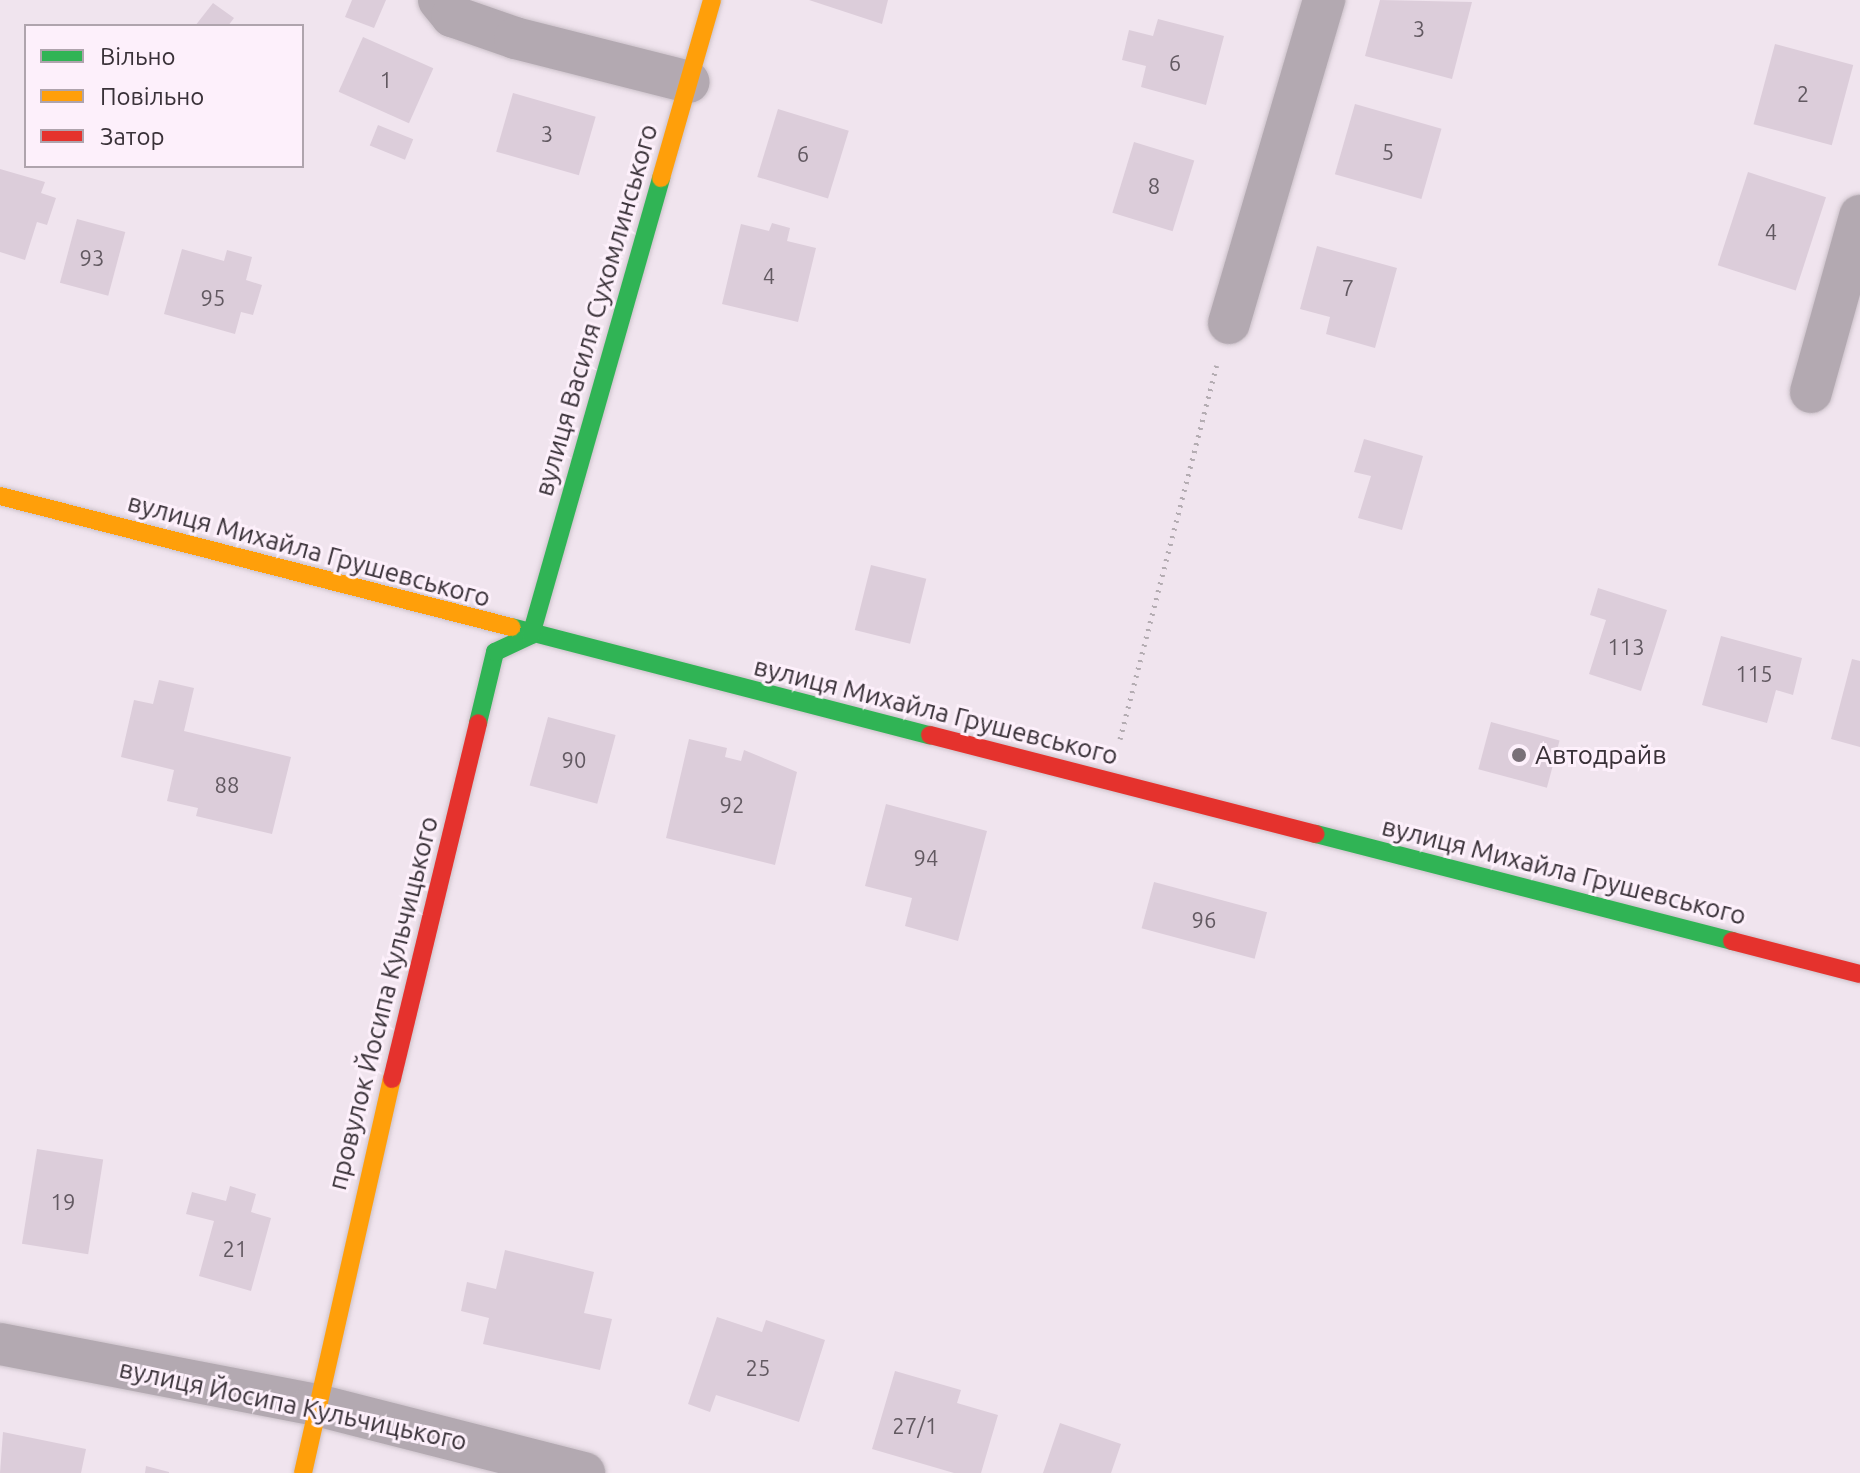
<!DOCTYPE html>
<html>
<head>
<meta charset="utf-8">
<style>
  body { margin:0 }
  #map { position:relative; width:1860px; height:1473px; overflow:hidden; background:#f0e4ee; font-family:Ubuntu,sans-serif }
  div>[style] { position:absolute }
  [style*='--x'] { left:calc(var(--x)*1px); top:calc(var(--y)*1px); width:calc(var(--w)*1px); rotate:calc(var(--a)*1deg) }
  .building>* { inset:0; background:#dccdda; transform-origin:0 0 }
  .path>* { height:5px; margin-top:-2.5px; transform-origin:0; background:repeating-linear-gradient(90deg,#b4acb2 0 2px,transparent 0 8px) }
  .roads { filter:drop-shadow(0 0 2px #cbc1c9) drop-shadow(0 0 2px #cbc1c9) }
  .street>* { height:42px; margin:-21px; padding:0 21px; transform-origin:21px; border-radius:21px; background:#b3a9b1 }
  .fast>* { height:18px; margin:-9px; padding:0 9px; transform-origin:9px; border-radius:9px; background:#30b455 }
  .slow>* { height:18px; margin:-9px; padding:0 9px; transform-origin:9px; border-radius:9px; background:#ff9f0a }
  .jam>* { height:18px; margin:-9px; padding:0 9px; transform-origin:9px; border-radius:9px; background:#e5322d }
  .dots>* { width:22px; height:22px; translate:-50% -50%; box-sizing:border-box; border:4px solid #fdf0fb; border-radius:50% }
  span { translate:-50% -50%; white-space:nowrap; text-align:center; line-height:1.15; -webkit-text-stroke:6px #fdf0fb; paint-order:stroke }
  .number-label { font-size:22px; color:#625961 }
  .number-label span { -webkit-text-stroke-width:0 }
  .street-label { font-size:26px; color:#393138 }
  .poi-label { font-size:26px; color:#393138 }
  .left { translate:0 -50%; text-align:left }
  .legend { position:absolute; left:24px; top:24px; width:280px; height:144px; box-sizing:border-box; background:#fdf0fb; border:2px solid #afa4ad; margin:0; padding:10px 14px; list-style:none; font-size:24px; color:#393138 }
  .legend li { display:flex; align-items:center; gap:16px; height:40px }
  .legend b { width:40px; border:2px solid #afa4ad }
</style>
</head>
<body>
<div id="map">
  <div class="building">
    <div style="clip-path:polygon(352px 0,386px 0,374px 28px,345px 17px)"></div>
    <div style="clip-path:polygon(809px 0,888px 0,882px 24px)"></div>
    <div style="clip-path:polygon(1380px 0,1472px 2px,1452px 79px,1365px 56px)"></div>
    <div style="clip-path:polygon(213px 3px,234px 18px,228px 26px,195px 26px)"></div>
    <div style="clip-path:polygon(1158px 19px,1224px 36px,1206px 105px,1141px 87px,1146px 66px,1122px 60px,1129px 30px,1153px 36px)"></div>
    <div style="left:363px;top:37px;width:77px;height:60px;rotate:24deg"></div>
    <div style="left:1775px;top:44px;width:81px;height:83px;rotate:15deg"></div>
    <div style="left:513px;top:93px;width:86px;height:61px;rotate:16deg"></div>
    <div style="left:1355px;top:104px;width:90px;height:73px;rotate:16deg"></div>
    <div style="left:778px;top:109px;width:74px;height:71px;rotate:17deg"></div>
    <div style="left:378px;top:125px;width:38px;height:22px;rotate:22deg"></div>
    <div style="left:1134px;top:142px;width:63px;height:74px;rotate:17deg"></div>
    <div style="clip-path:polygon(0 169px,45px 182px,41px 193px,56px 198px,47px 225px,37px 222px,25px 260px,0 252px)"></div>
    <div style="left:1748px;top:172px;width:82px;height:98px;rotate:18deg"></div>
    <div style="left:77px;top:219px;width:50px;height:66px;rotate:15deg"></div>
    <div style="clip-path:polygon(772px 223px,790px 228px,787px 241px,816px 248px,798px 322px,722px 304px,741px 224px,769px 231px)"></div>
    <div style="clip-path:polygon(1317px 246px,1397px 268px,1375px 348px,1326px 334px,1330px 317px,1300px 309px)"></div>
    <div style="clip-path:polygon(182px 249px,224px 261px,227px 250px,252px 257px,246px 280px,262px 285px,253px 315px,241px 312px,235px 334px,164px 314px)"></div>
    <div style="clip-path:polygon(1364px 439px,1423px 456px,1402px 530px,1358px 518px,1371px 476px,1354px 472px)"></div>
    <div style="left:871px;top:565px;width:57px;height:67px;rotate:14deg"></div>
    <div style="clip-path:polygon(1598px 588px,1667px 610px,1641px 691px,1589px 674px,1606px 620px,1590px 615px)"></div>
    <div style="clip-path:polygon(1721px 636px,1802px 658px,1793px 695px,1776px 690px,1767px 723px,1702px 705px)"></div>
    <div style="clip-path:polygon(1852px 659px,1860px 661px,1860px 747px,1831px 739px)"></div>
    <div style="clip-path:polygon(159px 680px,194px 688px,184px 731px,291px 757px,272px 834px,196px 816px,198px 808px,167px 801px,174px 770px,121px 757px,134px 700px,153px 704px)"></div>
    <div style="left:548px;top:717px;width:70px;height:71px;rotate:15deg"></div>
    <div style="left:1491px;top:722px;width:71px;height:49px;rotate:15deg"></div>
    <div style="clip-path:polygon(689px 739px,727px 748px,725px 757px,741px 761px,744px 750px,797px 772px,775px 865px,666px 838px)"></div>
    <div style="clip-path:polygon(886px 804px,987px 831px,958px 941px,905px 926px,912px 898px,865px 886px)"></div>
    <div style="left:1154px;top:882px;width:117px;height:48px;rotate:15deg"></div>
    <div style="left:37px;top:1149px;width:67px;height:96px;rotate:9deg"></div>
    <div style="clip-path:polygon(230px 1186px,256px 1194px,251px 1212px,271px 1218px,251px 1291px,199px 1276px,214px 1221px,186px 1214px,192px 1192px,226px 1201px)"></div>
    <div style="clip-path:polygon(505px 1250px,594px 1272px,584px 1313px,612px 1319px,600px 1370px,483px 1344px,489px 1318px,461px 1311px,467px 1282px,496px 1289px)"></div>
    <div style="clip-path:polygon(717px 1317px,762px 1332px,766px 1320px,825px 1340px,799px 1422px,716px 1395px,710px 1412px,688px 1404px)"></div>
    <div style="clip-path:polygon(895px 1371px,961px 1390px,957px 1403px,998px 1415px,981px 1473px,954px 1473px,872px 1449px)"></div>
    <div style="clip-path:polygon(1060px 1423px,1121px 1444px,1111px 1473px,1043px 1473px)"></div>
    <div style="clip-path:polygon(3px 1432px,86px 1449px,81px 1473px,0 1473px)"></div>
    <div style="clip-path:polygon(146px 1466px,169px 1472px,169px 1473px,145px 1473px)"></div>
  </div>
  <div class="path">
    <div style="--x:1120;--y:739;--w:386;--a:-75.5"></div>
  </div>
  <div class="roads">
    <div class="street">
      <div style="--x:439;--y:0;--w:21;--a:51"></div>
      <div style="--x:452;--y:16;--w:67;--a:19.2"></div>
      <div style="--x:515;--y:38;--w:179;--a:14.2"></div>
      <div style="--x:1229;--y:323;--w:337;--a:-73.6"></div>
      <div style="--x:1811;--y:392;--w:183;--a:-74.4"></div>
      <div style="--x:0;--y:1344;--w:319;--a:10.9"></div>
      <div style="--x:313;--y:1404;--w:280;--a:14.3"></div>
    </div>
    <div class="fast">
      <div style="--x:511;--y:627;--w:433;--a:14.5"></div>
      <div style="--x:478;--y:723;--w:73;--a:-76.5"></div>
      <div style="--x:495;--y:652;--w:40;--a:-25"></div>
      <div style="--x:531;--y:635;--w:475;--a:-74.1"></div>
      <div style="--x:1316;--y:834;--w:430;--a:14.4"></div>
    </div>
    <div class="slow">
      <div style="--x:661;--y:178;--w:185;--a:-74"></div>
      <div style="--x:0;--y:496;--w:528;--a:14.38"></div>
      <div style="--x:303;--y:1473;--w:404;--a:-77.3"></div>
    </div>
    <div class="jam">
      <div style="--x:930;--y:735;--w:398;--a:14.4"></div>
      <div style="--x:1732;--y:941;--w:132;--a:14.5"></div>
      <div style="--x:392;--y:1079;--w:366;--a:-76.4"></div>
    </div>
  </div>
  <div class="dots">
    <div style="left:1519px;top:755px;background:#797078"></div>
  </div>
  <div class="number-label">
    <span style="left:1419px;top:29px">3</span>
    <span style="left:1175px;top:63px">6</span>
    <span style="left:386px;top:80px">1</span>
    <span style="left:1803px;top:94px">2</span>
    <span style="left:547px;top:134px">3</span>
    <span style="left:1388px;top:152px">5</span>
    <span style="left:803px;top:154px">6</span>
    <span style="left:1154px;top:186px">8</span>
    <span style="left:1771px;top:232px">4</span>
    <span style="left:92px;top:258px">93</span>
    <span style="left:769px;top:276px">4</span>
    <span style="left:1348px;top:288px">7</span>
    <span style="left:213px;top:298px">95</span>
    <span style="left:1626px;top:647px">113</span>
    <span style="left:1754px;top:674px">115</span>
    <span style="left:574px;top:760px">90</span>
    <span style="left:227px;top:785px">88</span>
    <span style="left:732px;top:805px">92</span>
    <span style="left:926px;top:858px">94</span>
    <span style="left:1204px;top:920px">96</span>
    <span style="left:63px;top:1202px">19</span>
    <span style="left:235px;top:1249px">21</span>
    <span style="left:758px;top:1368px">25</span>
    <span style="left:915px;top:1426px">27/1</span>
  </div>
  <div class="street-label">
    <span style="left:596px;top:310px;rotate:-74deg">вулиця Василя Сухомлинського</span>
    <span style="left:309px;top:550px;rotate:15deg">вулиця Михайла Грушевського</span>
    <span style="left:936px;top:711px;rotate:14deg">вулиця Михайла Грушевського</span>
    <span style="left:1564px;top:871px;rotate:14deg">вулиця Михайла Грушевського</span>
    <span style="left:383px;top:1003px;rotate:-76deg">провулок Йосипа Кульчицького</span>
    <span style="left:293px;top:1405px;rotate:12deg">вулиця Йосипа Кульчицького</span>
  </div>
  <div class="poi-label">
    <span class="left" style="left:1535px;top:755px">Автодрайв</span>
  </div>
  <ul class="legend">
  <li><b style="height:10px;background:#30b455"></b>Вільно</li>
  <li><b style="height:10px;background:#ff9f0a"></b>Повільно</li>
  <li><b style="height:10px;background:#e5322d"></b>Затор</li>
  </ul>
</div>
</body>
</html>
